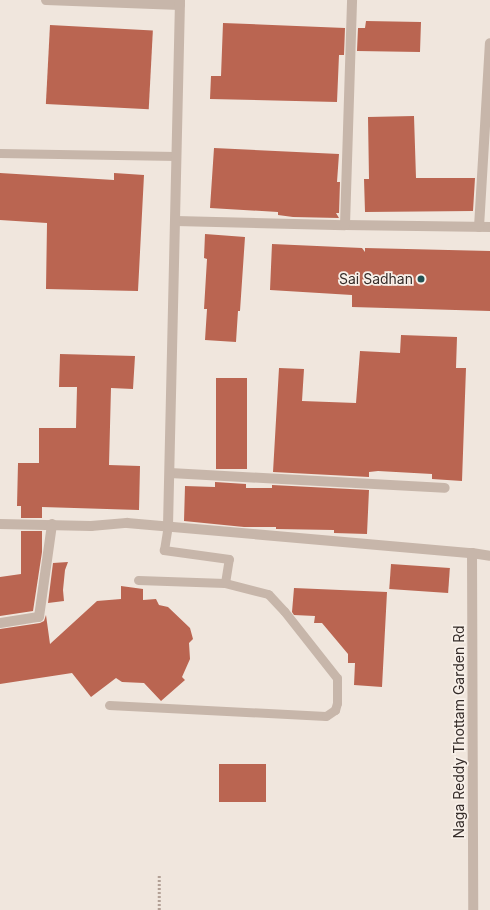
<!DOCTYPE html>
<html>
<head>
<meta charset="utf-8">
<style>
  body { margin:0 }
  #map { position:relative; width:490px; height:910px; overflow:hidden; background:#f0e6dd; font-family:Inter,sans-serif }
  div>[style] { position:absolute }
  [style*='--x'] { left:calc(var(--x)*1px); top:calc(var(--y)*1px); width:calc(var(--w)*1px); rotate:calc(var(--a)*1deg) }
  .building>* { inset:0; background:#ba6551; transform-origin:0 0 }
  .path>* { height:2.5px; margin-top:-1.25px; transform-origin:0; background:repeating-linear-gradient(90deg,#b2a095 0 2px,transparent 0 4px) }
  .lane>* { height:9px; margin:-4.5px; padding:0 4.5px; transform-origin:4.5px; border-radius:4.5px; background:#c7b6aa }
  .street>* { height:10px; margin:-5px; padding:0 5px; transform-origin:5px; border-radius:5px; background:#c7b6aa }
  .dots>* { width:11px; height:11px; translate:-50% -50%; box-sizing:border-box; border:2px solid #f8f0e9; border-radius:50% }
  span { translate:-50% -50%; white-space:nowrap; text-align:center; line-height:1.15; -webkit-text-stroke:3.5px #f8f0e9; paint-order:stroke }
  .poi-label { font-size:14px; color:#352c29 }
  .right { translate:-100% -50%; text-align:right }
  .street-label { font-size:14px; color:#352c29 }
</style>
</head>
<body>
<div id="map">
  <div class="building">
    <div style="clip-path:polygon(366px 21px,421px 22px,420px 52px,357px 51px,358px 28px,365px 28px)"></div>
    <div style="clip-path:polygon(223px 23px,345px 28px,344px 55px,339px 55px,337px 102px,210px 99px,211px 76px,221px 76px)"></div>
    <div style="left:50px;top:25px;width:103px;height:79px;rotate:3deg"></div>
    <div style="clip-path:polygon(414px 116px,416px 178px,475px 178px,473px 211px,365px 212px,364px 179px,369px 179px,368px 117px)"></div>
    <div style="clip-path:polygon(214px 148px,339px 154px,337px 182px,340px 182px,339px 213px,336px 213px,339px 218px,293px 217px,278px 215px,278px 212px,210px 208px)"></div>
    <div style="clip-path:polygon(0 173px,114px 180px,114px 173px,144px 175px,138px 291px,46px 289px,47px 223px,0 220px)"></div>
    <div style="clip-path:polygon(205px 234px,245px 237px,240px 311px,238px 311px,236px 342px,205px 340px,207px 309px,204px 309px,207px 259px,204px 258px)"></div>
    <div style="clip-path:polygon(272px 244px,362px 248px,365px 252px,365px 248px,490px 251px,490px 311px,352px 307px,352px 295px,270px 290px)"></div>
    <div style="clip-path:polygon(401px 335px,457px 337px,456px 368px,466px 368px,462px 481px,432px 479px,432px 474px,378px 471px,369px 472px,369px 477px,273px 472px,279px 368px,304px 369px,302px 401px,356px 403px,360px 351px,400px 353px)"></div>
    <div style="clip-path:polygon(60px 354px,135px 356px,133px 389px,111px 388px,109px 465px,140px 466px,139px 510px,42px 507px,42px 518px,21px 518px,21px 506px,17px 506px,18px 463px,39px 463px,39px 428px,76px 428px,77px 387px,59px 387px)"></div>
    <div style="left:216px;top:378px;width:31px;height:91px"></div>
    <div style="clip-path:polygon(215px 482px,246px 484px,246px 488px,272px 488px,272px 485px,369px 490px,367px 534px,334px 533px,334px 530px,276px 529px,276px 527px,244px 527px,184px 521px,185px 486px,215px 487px)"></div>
    <div style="clip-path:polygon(21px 531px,42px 531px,42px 552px,33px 611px,0 616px,0 577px,21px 574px)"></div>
    <div style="clip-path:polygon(68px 562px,65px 570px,63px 590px,64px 601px,48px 603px,53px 563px)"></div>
    <div style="left:391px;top:564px;width:59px;height:25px;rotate:4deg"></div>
    <div style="clip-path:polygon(121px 586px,143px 589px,143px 600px,156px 599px,159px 605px,168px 607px,190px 628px,193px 639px,189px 643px,190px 659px,182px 677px,185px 680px,161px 701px,144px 683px,122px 682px,116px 678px,91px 697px,72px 673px,0 684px,0 629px,40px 623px,44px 621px,46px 615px,50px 644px,97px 601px,121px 599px)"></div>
    <div style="clip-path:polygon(294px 588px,387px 592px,382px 687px,354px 685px,355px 663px,348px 663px,348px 654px,322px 623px,314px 623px,315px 616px,294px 615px,292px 612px)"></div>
    <div style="left:219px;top:764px;width:47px;height:38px"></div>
  </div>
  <div class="path">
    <div style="--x:159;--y:910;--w:36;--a:-90"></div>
  </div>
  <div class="lane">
    <div style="--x:0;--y:153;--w:176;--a:1"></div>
    <div style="--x:138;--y:580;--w:87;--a:2"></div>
    <div style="--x:109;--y:705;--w:217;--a:2.9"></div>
    <div style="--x:326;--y:716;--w:11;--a:-34"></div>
    <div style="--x:335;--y:710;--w:7;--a:-74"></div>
    <div style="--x:337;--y:703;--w:25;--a:-90"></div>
    <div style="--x:337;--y:678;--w:85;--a:-128.3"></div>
    <div style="--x:284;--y:611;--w:23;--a:-133"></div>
    <div style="--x:268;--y:594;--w:44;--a:-165.7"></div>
    <div style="--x:225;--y:583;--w:24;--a:-81"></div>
    <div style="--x:229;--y:559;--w:66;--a:-172.1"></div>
    <div style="--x:164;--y:550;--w:24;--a:-81"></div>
  </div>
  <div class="street">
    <div style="--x:46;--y:0;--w:134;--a:2.1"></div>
    <div style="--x:176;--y:221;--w:169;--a:1.4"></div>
    <div style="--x:345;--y:225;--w:145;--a:0.8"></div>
    <div style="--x:345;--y:225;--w:225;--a:-88.2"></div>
    <div style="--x:479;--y:227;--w:184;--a:-86.6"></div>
    <div style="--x:170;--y:473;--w:275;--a:3.1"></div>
    <div style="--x:0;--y:524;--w:91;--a:1.3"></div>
    <div style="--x:91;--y:526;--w:36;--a:-5"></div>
    <div style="--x:127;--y:523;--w:346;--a:5"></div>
    <div style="--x:472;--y:553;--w:18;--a:9"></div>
    <div style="--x:168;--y:526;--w:526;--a:-88.69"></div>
    <div style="--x:472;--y:553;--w:357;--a:89.8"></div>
    <div style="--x:0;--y:623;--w:39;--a:-9"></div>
    <div style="--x:39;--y:617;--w:94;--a:-82"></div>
  </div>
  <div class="dots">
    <div style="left:421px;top:279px;background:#235253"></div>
  </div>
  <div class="poi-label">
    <span class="right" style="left:413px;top:279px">Sai Sadhan</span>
  </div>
  <div class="street-label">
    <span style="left:459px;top:732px;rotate:-90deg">Naga Reddy Thottam Garden Rd</span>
  </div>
</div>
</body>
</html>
